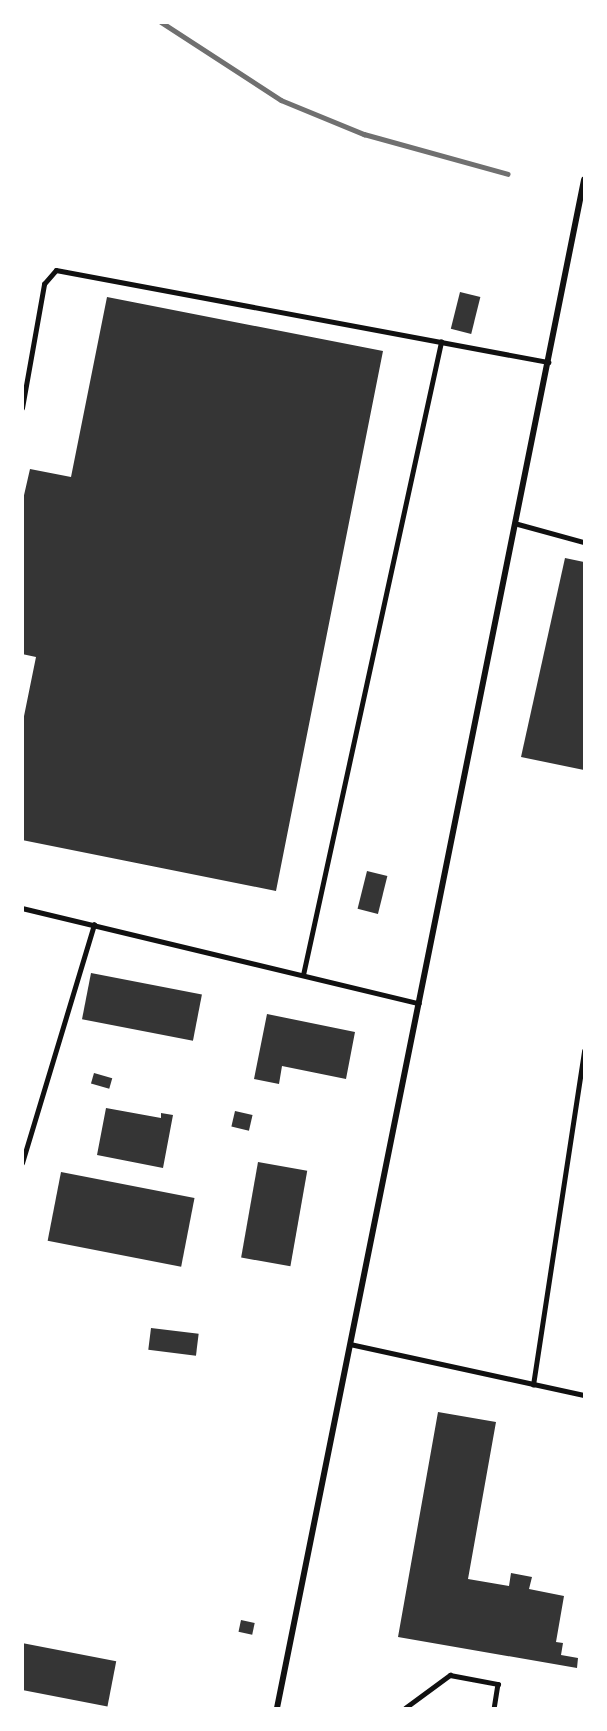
<!DOCTYPE html>
<html>
<head>
<meta charset="utf-8">
<style>
  body { margin:0 }
  #map { position:relative; width:607px; height:1731px; overflow:hidden; background:#fff; font-family:Inter,sans-serif }
  div>[style] { position:absolute }
  [style*='--x'] { left:calc(var(--x)*1px); top:calc(var(--y)*1px); width:calc(var(--w)*1px); rotate:calc(var(--a)*1deg) }
  .building>* { inset:0; background:#353535; transform-origin:0 0 }
  .service>* { height:4.5px; margin:-2.25px; padding:0 2.25px; transform-origin:2.25px; border-radius:2.25px; background:#111 }
  .minor>* { height:6px; margin:-3px; padding:0 3px; transform-origin:3px; border-radius:3px; background:#111 }
  .rail>* { height:4.5px; margin:-2.25px; padding:0 2.25px; transform-origin:2.25px; border-radius:2.25px; background:#707070 }
  span { translate:-50% -50%; white-space:nowrap; text-align:center; line-height:1.15; -webkit-text-stroke:6px #fff; paint-order:stroke }
  .frame { position:absolute; inset:0; border:24px solid #fff; pointer-events:none }
</style>
</head>
<body>
<div id="map">
  <div class="building">
    <div style="left:460px;top:292px;width:21px;height:38px;rotate:14deg"></div>
    <div style="clip-path:polygon(107px 297px,383px 351px,276px 891px,22px 840px,22px 726px,36px 657px,22px 654px,22px 504px,30px 469px,71px 477px)"></div>
    <div style="clip-path:polygon(565px 558px,584px 562px,584px 770px,521px 757px)"></div>
    <div style="left:367px;top:871px;width:21px;height:39px;rotate:14deg"></div>
    <div style="left:91px;top:973px;width:113px;height:47px;rotate:11deg"></div>
    <div style="clip-path:polygon(267px 1014px,355px 1032px,346px 1079px,282px 1066px,279px 1084px,254px 1079px)"></div>
    <div style="left:94px;top:1073px;width:19px;height:11px;rotate:16deg"></div>
    <div style="clip-path:polygon(106px 1108px,161px 1118px,161px 1113px,173px 1115px,163px 1168px,97px 1155px)"></div>
    <div style="left:235px;top:1111px;width:18px;height:16px;rotate:13deg"></div>
    <div style="left:258px;top:1162px;width:50px;height:97px;rotate:10deg"></div>
    <div style="left:61px;top:1172px;width:136px;height:70px;rotate:11deg"></div>
    <div style="left:151px;top:1328px;width:48px;height:22px;rotate:7deg"></div>
    <div style="clip-path:polygon(438px 1412px,496px 1422px,468px 1579px,509px 1586px,511px 1573px,532px 1577px,529px 1589px,564px 1596px,556px 1642px,563px 1643px,561px 1655px,578px 1658px,577px 1668px,398px 1637px)"></div>
    <div style="left:241px;top:1620px;width:14px;height:12px;rotate:12deg"></div>
    <div style="left:22px;top:1643px;width:96px;height:46px;rotate:11deg"></div>
  </div>
  <div class="service">
    <div style="--x:22;--y:408;--w:126;--a:-79.9"></div>
    <div style="--x:44;--y:284;--w:18;--a:-49"></div>
    <div style="--x:56;--y:270;--w:501;--a:10.59"></div>
    <div style="--x:518;--y:524;--w:68;--a:15.3"></div>
    <div style="--x:22;--y:908;--w:408;--a:13.5"></div>
    <div style="--x:303;--y:975;--w:648;--a:-77.7"></div>
    <div style="--x:22;--y:1163;--w:249;--a:-73.2"></div>
    <div style="--x:350;--y:1344;--w:239;--a:12.3"></div>
    <div style="--x:533;--y:1385;--w:338;--a:-81.3"></div>
    <div style="--x:405;--y:1708;--w:56;--a:-36.3"></div>
    <div style="--x:450;--y:1675;--w:49;--a:10.6"></div>
    <div style="--x:498;--y:1684;--w:24;--a:99"></div>
  </div>
  <div class="minor">
    <div style="--x:277;--y:1708;--w:1559;--a:-78.64"></div>
  </div>
  <div class="rail">
    <div style="--x:161;--y:22;--w:143;--a:33"></div>
    <div style="--x:281;--y:100;--w:90;--a:22.3"></div>
    <div style="--x:364;--y:134;--w:149;--a:15.5"></div>
  </div>
  <div class="frame"></div>
</div>
</body>
</html>
